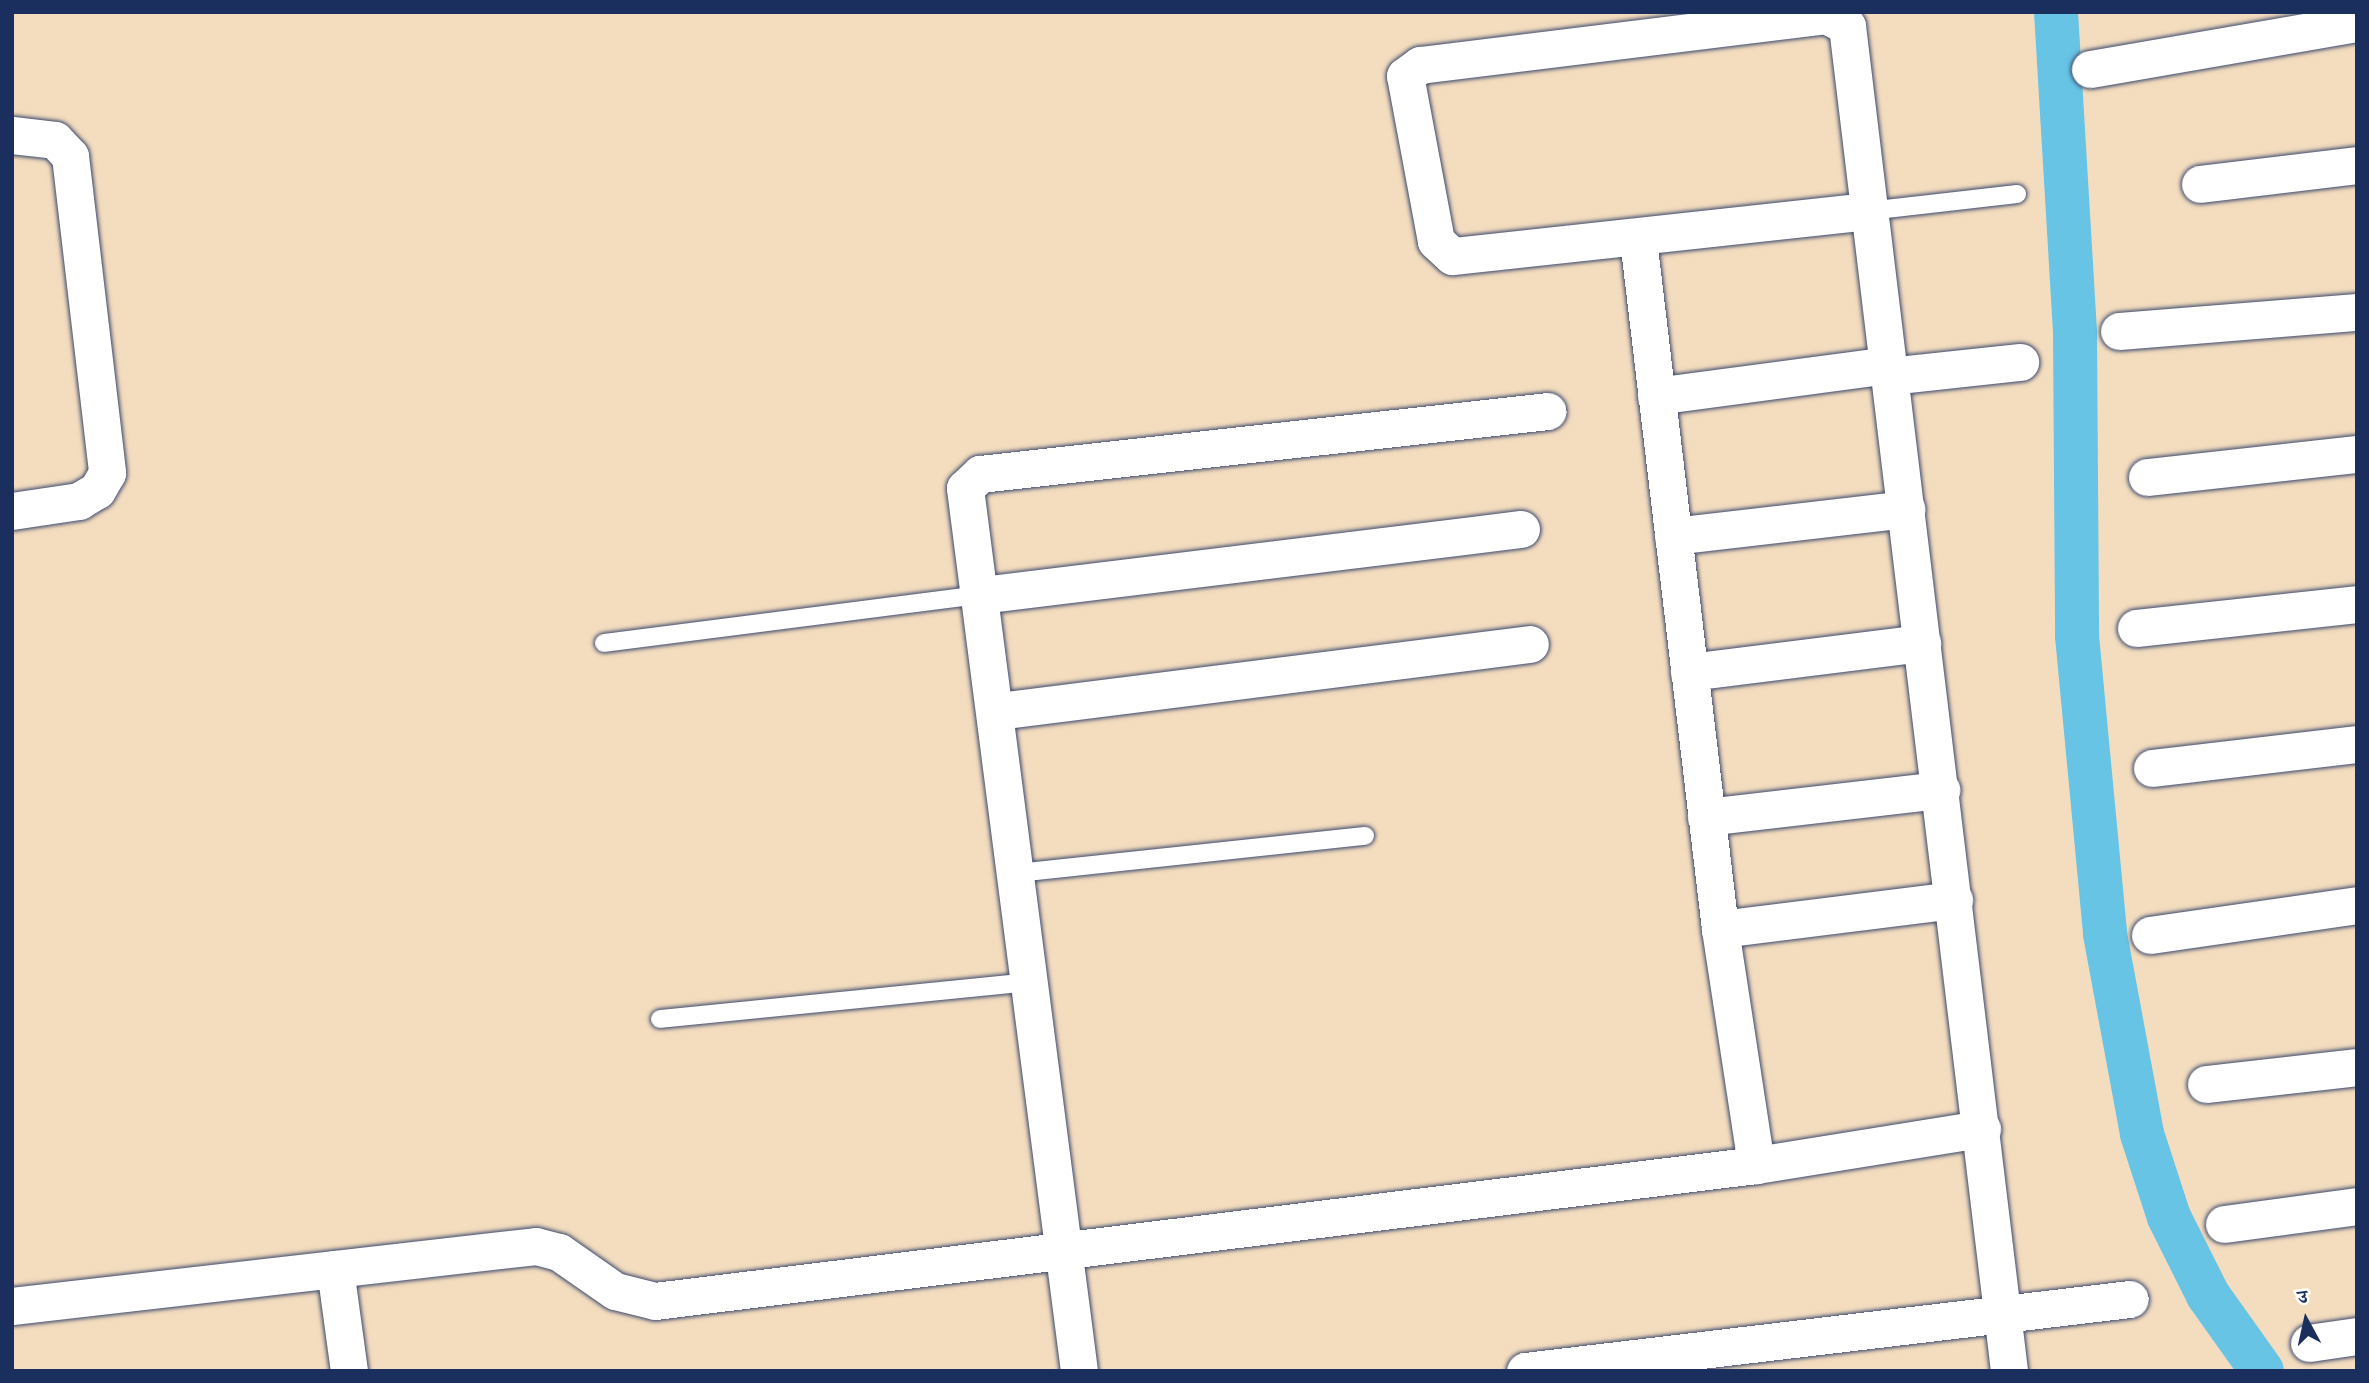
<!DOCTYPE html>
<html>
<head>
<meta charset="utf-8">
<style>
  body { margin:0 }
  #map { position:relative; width:2369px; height:1383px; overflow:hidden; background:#f4ddbf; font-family:"Old Standard TT","Noto Serif Devanagari",serif }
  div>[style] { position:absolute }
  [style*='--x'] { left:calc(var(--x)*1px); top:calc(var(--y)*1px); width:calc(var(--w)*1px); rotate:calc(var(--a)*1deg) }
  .canal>* { height:44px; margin:-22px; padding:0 22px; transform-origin:22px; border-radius:22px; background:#67c4e5 }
  .roads { filter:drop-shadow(0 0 2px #3c496d) drop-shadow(0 0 2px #3c496d) }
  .service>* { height:18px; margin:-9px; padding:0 9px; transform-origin:9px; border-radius:9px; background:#fff }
  .minor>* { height:37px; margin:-18.5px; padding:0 18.5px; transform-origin:18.5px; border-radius:18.5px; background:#fff }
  span { translate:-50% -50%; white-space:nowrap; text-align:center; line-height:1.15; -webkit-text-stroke:7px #fdfcf7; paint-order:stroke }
  .frame { position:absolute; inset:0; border:14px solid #1b2f5e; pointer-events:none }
  .north { position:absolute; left:2271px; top:1285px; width:70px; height:70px; -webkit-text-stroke:5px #fdfcf7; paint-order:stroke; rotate:352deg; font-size:19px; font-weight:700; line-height:28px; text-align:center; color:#1b2f5e }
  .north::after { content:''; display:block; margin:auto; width:24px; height:32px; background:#1b2f5e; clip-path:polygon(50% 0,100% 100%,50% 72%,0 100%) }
</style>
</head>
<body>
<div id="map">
  <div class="canal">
    <div style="--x:2056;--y:12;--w:322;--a:86.6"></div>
    <div style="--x:2075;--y:333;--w:303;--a:89.6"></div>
    <div style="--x:2077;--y:636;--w:299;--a:84.6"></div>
    <div style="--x:2105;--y:934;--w:203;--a:79.5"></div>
    <div style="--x:2142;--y:1134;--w:87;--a:72"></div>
    <div style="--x:2169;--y:1217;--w:87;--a:63.4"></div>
    <div style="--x:2208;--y:1295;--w:93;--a:54.6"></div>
  </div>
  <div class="roads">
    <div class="service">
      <div style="--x:1868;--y:211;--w:150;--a:-6.5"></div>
      <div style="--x:604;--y:643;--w:380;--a:-7.3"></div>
      <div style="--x:1017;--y:873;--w:350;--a:-6.1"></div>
      <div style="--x:660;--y:1019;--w:373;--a:-5.7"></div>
    </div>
    <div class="minor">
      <div style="--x:2090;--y:69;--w:271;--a:-9.8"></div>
      <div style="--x:12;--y:135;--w:43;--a:6.6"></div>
      <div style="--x:55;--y:140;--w:22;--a:47"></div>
      <div style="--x:70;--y:156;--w:319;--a:83.3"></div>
      <div style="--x:107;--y:473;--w:20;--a:120"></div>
      <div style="--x:97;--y:490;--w:21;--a:149"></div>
      <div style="--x:79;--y:501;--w:68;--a:171.5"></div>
      <div style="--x:2200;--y:184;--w:158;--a:-6.9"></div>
      <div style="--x:1868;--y:211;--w:418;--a:173.8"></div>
      <div style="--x:1452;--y:256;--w:22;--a:-137"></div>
      <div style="--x:1436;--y:241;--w:168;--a:-100.6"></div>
      <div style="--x:1405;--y:76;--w:19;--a:-36"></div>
      <div style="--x:1420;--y:65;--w:409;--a:-7"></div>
      <div style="--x:1826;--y:15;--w:24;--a:28"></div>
      <div style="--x:1847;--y:26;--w:1355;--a:83.13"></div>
      <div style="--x:1638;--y:239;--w:695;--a:83.22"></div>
      <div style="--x:1720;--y:929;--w:239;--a:81.3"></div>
      <div style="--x:2119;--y:331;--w:239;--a:-4.6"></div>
      <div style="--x:1889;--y:376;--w:132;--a:-6.1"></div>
      <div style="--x:1656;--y:396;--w:233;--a:-7.6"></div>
      <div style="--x:2147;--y:477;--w:211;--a:-6.3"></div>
      <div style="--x:1673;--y:536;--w:235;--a:-6.6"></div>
      <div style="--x:981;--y:595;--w:544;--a:-6.97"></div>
      <div style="--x:2136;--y:628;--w:222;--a:-6.2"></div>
      <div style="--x:1689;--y:672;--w:235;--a:-7.1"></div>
      <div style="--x:998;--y:711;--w:536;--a:-7.18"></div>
      <div style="--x:2152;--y:768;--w:206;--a:-6.7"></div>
      <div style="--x:1706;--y:817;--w:237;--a:-6.6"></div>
      <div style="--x:1720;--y:929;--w:236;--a:-7.1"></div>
      <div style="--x:2150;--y:935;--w:209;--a:-8.2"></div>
      <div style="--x:2206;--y:1084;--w:152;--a:-6.4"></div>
      <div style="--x:2224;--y:1224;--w:134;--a:-7.7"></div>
      <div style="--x:335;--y:1269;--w:103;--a:82.2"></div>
      <div style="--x:12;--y:1306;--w:527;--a:-6.53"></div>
      <div style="--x:536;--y:1246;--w:24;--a:15"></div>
      <div style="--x:559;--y:1252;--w:68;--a:34.9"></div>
      <div style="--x:615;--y:1291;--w:41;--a:14"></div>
      <div style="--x:655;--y:1301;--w:1109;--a:-7.04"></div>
      <div style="--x:1756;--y:1165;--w:229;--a:-9.1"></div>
      <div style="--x:2309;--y:1343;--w:49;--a:-8.3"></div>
      <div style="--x:1079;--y:1371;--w:890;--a:-97.36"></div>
      <div style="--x:965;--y:488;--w:21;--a:-43"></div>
      <div style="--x:980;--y:474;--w:571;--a:-6.33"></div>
      <div style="--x:1525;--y:1371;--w:609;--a:-6.79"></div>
    </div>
  </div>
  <div class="frame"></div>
  <div class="north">उ</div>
</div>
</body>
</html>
